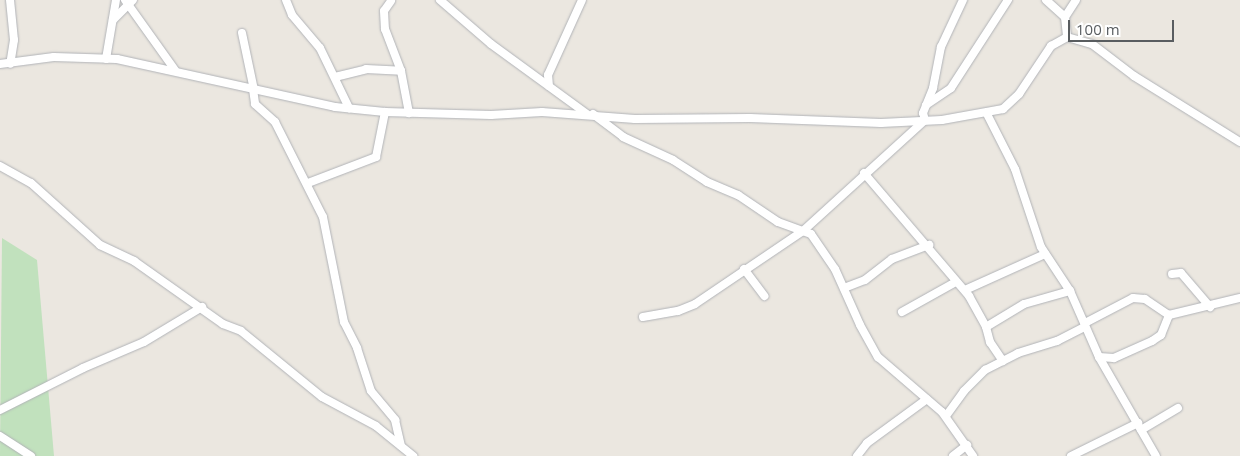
<!DOCTYPE html>
<html>
<head>
<meta charset="utf-8">
<style>
  body { margin:0 }
  #map { position:relative; width:1240px; height:456px; overflow:hidden; background:#ebe7e0; font-family:"Open Sans",sans-serif }
  div>[style] { position:absolute }
  [style*='--x'] { left:calc(var(--x)*1px); top:calc(var(--y)*1px); width:calc(var(--w)*1px); rotate:calc(var(--a)*1deg) }
  .green>* { inset:0; background:#c1e1bd }
  .roads { filter:drop-shadow(0 0 1px #b1b3b7) drop-shadow(0 0 1px #b1b3b7) }
  .minor>* { height:8px; margin:-4px; padding:0 4px; transform-origin:4px; border-radius:4px; background:#fff }
  span { translate:-50% -50%; white-space:nowrap; text-align:center; line-height:1.15; -webkit-text-stroke:4px #fff; paint-order:stroke }
  .scale { position:absolute; left:1068px; top:20px; width:106px; height:22px; box-sizing:border-box; border:2px solid #595d60; border-top:0; padding-left:6px; font-size:15px; line-height:18px; white-space:nowrap; color:#595d60; -webkit-text-stroke:4px #fff; paint-order:stroke }
</style>
</head>
<body>
<div id="map">
  <div class="green">
    <div style="clip-path:polygon(2px 238px,37px 260px,54px 456px,0 456px)"></div>
  </div>
  <div class="roads">
    <div class="minor">
      <div style="--x:10;--y:0;--w:40;--a:84.3"></div>
      <div style="--x:14;--y:40;--w:24;--a:99"></div>
      <div style="--x:125;--y:0;--w:86;--a:54.5"></div>
      <div style="--x:286;--y:0;--w:16;--a:68"></div>
      <div style="--x:292;--y:15;--w:43;--a:49.7"></div>
      <div style="--x:320;--y:48;--w:67;--a:64.2"></div>
      <div style="--x:440;--y:0;--w:67;--a:40.8"></div>
      <div style="--x:491;--y:44;--w:119;--a:36.1"></div>
      <div style="--x:1046;--y:0;--w:25;--a:42"></div>
      <div style="--x:1065;--y:17;--w:20;--a:84"></div>
      <div style="--x:391;--y:1;--w:12;--a:125"></div>
      <div style="--x:384;--y:11;--w:18;--a:87"></div>
      <div style="--x:385;--y:29;--w:45;--a:69.1"></div>
      <div style="--x:401;--y:71;--w:43;--a:79.2"></div>
      <div style="--x:1065;--y:17;--w:20;--a:-57"></div>
      <div style="--x:113;--y:20;--w:28;--a:-45"></div>
      <div style="--x:242;--y:33;--w:58;--a:78.1"></div>
      <div style="--x:106;--y:59;--w:60;--a:-80.4"></div>
      <div style="--x:0;--y:64;--w:54;--a:-7.4"></div>
      <div style="--x:54;--y:57;--w:63;--a:1.8"></div>
      <div style="--x:117;--y:59;--w:223;--a:12.4"></div>
      <div style="--x:335;--y:107;--w:50;--a:5.7"></div>
      <div style="--x:385;--y:112;--w:106;--a:1.6"></div>
      <div style="--x:491;--y:115;--w:51;--a:-3.4"></div>
      <div style="--x:542;--y:112;--w:93;--a:4.3"></div>
      <div style="--x:635;--y:119;--w:115;--a:-0.5"></div>
      <div style="--x:750;--y:118;--w:131;--a:2.2"></div>
      <div style="--x:881;--y:123;--w:61;--a:-2.8"></div>
      <div style="--x:942;--y:120;--w:62;--a:-10.2"></div>
      <div style="--x:1003;--y:109;--w:22;--a:-43"></div>
      <div style="--x:1019;--y:94;--w:58;--a:-56.3"></div>
      <div style="--x:1051;--y:46;--w:18;--a:-29"></div>
      <div style="--x:1067;--y:37;--w:26;--a:16"></div>
      <div style="--x:1092;--y:44;--w:53;--a:37.3"></div>
      <div style="--x:1134;--y:76;--w:125;--a:31.9"></div>
      <div style="--x:335;--y:77;--w:32;--a:-14"></div>
      <div style="--x:366;--y:69;--w:35;--a:3"></div>
      <div style="--x:549;--y:86;--w:11;--a:-95"></div>
      <div style="--x:548;--y:75;--w:82;--a:-65.6"></div>
      <div style="--x:253;--y:89;--w:15;--a:82"></div>
      <div style="--x:255;--y:104;--w:27;--a:42"></div>
      <div style="--x:275;--y:122;--w:106;--a:63.2"></div>
      <div style="--x:323;--y:217;--w:107;--a:78.7"></div>
      <div style="--x:344;--y:322;--w:29;--a:63"></div>
      <div style="--x:357;--y:348;--w:45;--a:72"></div>
      <div style="--x:371;--y:391;--w:38;--a:50"></div>
      <div style="--x:395;--y:420;--w:26;--a:77"></div>
      <div style="--x:926;--y:105;--w:30;--a:-34"></div>
      <div style="--x:951;--y:88;--w:105;--a:-57.1"></div>
      <div style="--x:593;--y:114;--w:38;--a:37"></div>
      <div style="--x:623;--y:137;--w:55;--a:24.7"></div>
      <div style="--x:673;--y:160;--w:40;--a:32.9"></div>
      <div style="--x:707;--y:182;--w:34;--a:23"></div>
      <div style="--x:738;--y:195;--w:48;--a:34"></div>
      <div style="--x:778;--y:222;--w:35;--a:20"></div>
      <div style="--x:811;--y:234;--w:42;--a:55.6"></div>
      <div style="--x:835;--y:269;--w:61;--a:65.9"></div>
      <div style="--x:860;--y:325;--w:37;--a:61"></div>
      <div style="--x:878;--y:357;--w:84;--a:40.7"></div>
      <div style="--x:942;--y:412;--w:54;--a:54.8"></div>
      <div style="--x:987;--y:114;--w:62;--a:63"></div>
      <div style="--x:1015;--y:169;--w:82;--a:71.6"></div>
      <div style="--x:1041;--y:247;--w:53;--a:56.6"></div>
      <div style="--x:1070;--y:291;--w:72;--a:66.3"></div>
      <div style="--x:1099;--y:357;--w:114;--a:60.1"></div>
      <div style="--x:0;--y:166;--w:35;--a:29"></div>
      <div style="--x:31;--y:183;--w:93;--a:41.9"></div>
      <div style="--x:100;--y:245;--w:38;--a:25"></div>
      <div style="--x:134;--y:261;--w:109;--a:35.3"></div>
      <div style="--x:223;--y:324;--w:19;--a:21"></div>
      <div style="--x:241;--y:331;--w:104;--a:39.2"></div>
      <div style="--x:322;--y:397;--w:61;--a:28.2"></div>
      <div style="--x:376;--y:426;--w:48;--a:39"></div>
      <div style="--x:864;--y:173;--w:162;--a:49.5"></div>
      <div style="--x:969;--y:296;--w:35;--a:61"></div>
      <div style="--x:986;--y:327;--w:16;--a:75"></div>
      <div style="--x:990;--y:342;--w:23;--a:56"></div>
      <div style="--x:308;--y:183;--w:73;--a:-20.9"></div>
      <div style="--x:376;--y:157;--w:46;--a:-78.7"></div>
      <div style="--x:744;--y:269;--w:34;--a:53"></div>
      <div style="--x:1172;--y:274;--w:9;--a:-6"></div>
      <div style="--x:1181;--y:273;--w:45;--a:49.5"></div>
      <div style="--x:844;--y:288;--w:22;--a:-21"></div>
      <div style="--x:865;--y:280;--w:34;--a:-38"></div>
      <div style="--x:892;--y:259;--w:40;--a:-21"></div>
      <div style="--x:965;--y:290;--w:88;--a:-24.2"></div>
      <div style="--x:902;--y:312;--w:62;--a:-29.1"></div>
      <div style="--x:1169;--y:315;--w:73;--a:-13.5"></div>
      <div style="--x:643;--y:317;--w:36;--a:-10"></div>
      <div style="--x:678;--y:311;--w:18;--a:-22"></div>
      <div style="--x:695;--y:304;--w:130;--a:-34.1"></div>
      <div style="--x:803;--y:231;--w:165;--a:-42.3"></div>
      <div style="--x:925;--y:120;--w:7;--a:-106"></div>
      <div style="--x:923;--y:113;--w:27;--a:-68"></div>
      <div style="--x:933;--y:88;--w:42;--a:-79"></div>
      <div style="--x:941;--y:47;--w:52;--a:-64.9"></div>
      <div style="--x:1085;--y:323;--w:54;--a:-27.5"></div>
      <div style="--x:1133;--y:298;--w:12;--a:5"></div>
      <div style="--x:1145;--y:299;--w:29;--a:34"></div>
      <div style="--x:986;--y:327;--w:44;--a:-31.2"></div>
      <div style="--x:1024;--y:304;--w:48;--a:-15.8"></div>
      <div style="--x:1099;--y:357;--w:15;--a:4"></div>
      <div style="--x:1114;--y:358;--w:42;--a:-24.1"></div>
      <div style="--x:1152;--y:341;--w:11;--a:-34"></div>
      <div style="--x:1161;--y:335;--w:22;--a:-68"></div>
      <div style="--x:0;--y:410;--w:93;--a:-26.8"></div>
      <div style="--x:83;--y:368;--w:66;--a:-23.1"></div>
      <div style="--x:144;--y:342;--w:68;--a:-31.1"></div>
      <div style="--x:946;--y:416;--w:31;--a:-54"></div>
      <div style="--x:964;--y:391;--w:30;--a:-45"></div>
      <div style="--x:985;--y:370;--w:37;--a:-27"></div>
      <div style="--x:1018;--y:353;--w:41;--a:-17.1"></div>
      <div style="--x:1057;--y:341;--w:31;--a:-27"></div>
      <div style="--x:1141;--y:430;--w:43;--a:-30.7"></div>
      <div style="--x:0;--y:436;--w:37;--a:33"></div>
      <div style="--x:857;--y:456;--w:16;--a:-52"></div>
      <div style="--x:867;--y:443;--w:74;--a:-36.3"></div>
      <div style="--x:953;--y:456;--w:18;--a:-38"></div>
      <div style="--x:1071;--y:456;--w:75;--a:-26.2"></div>
    </div>
  </div>
  <div class="scale">100 m</div>
</div>
</body>
</html>
